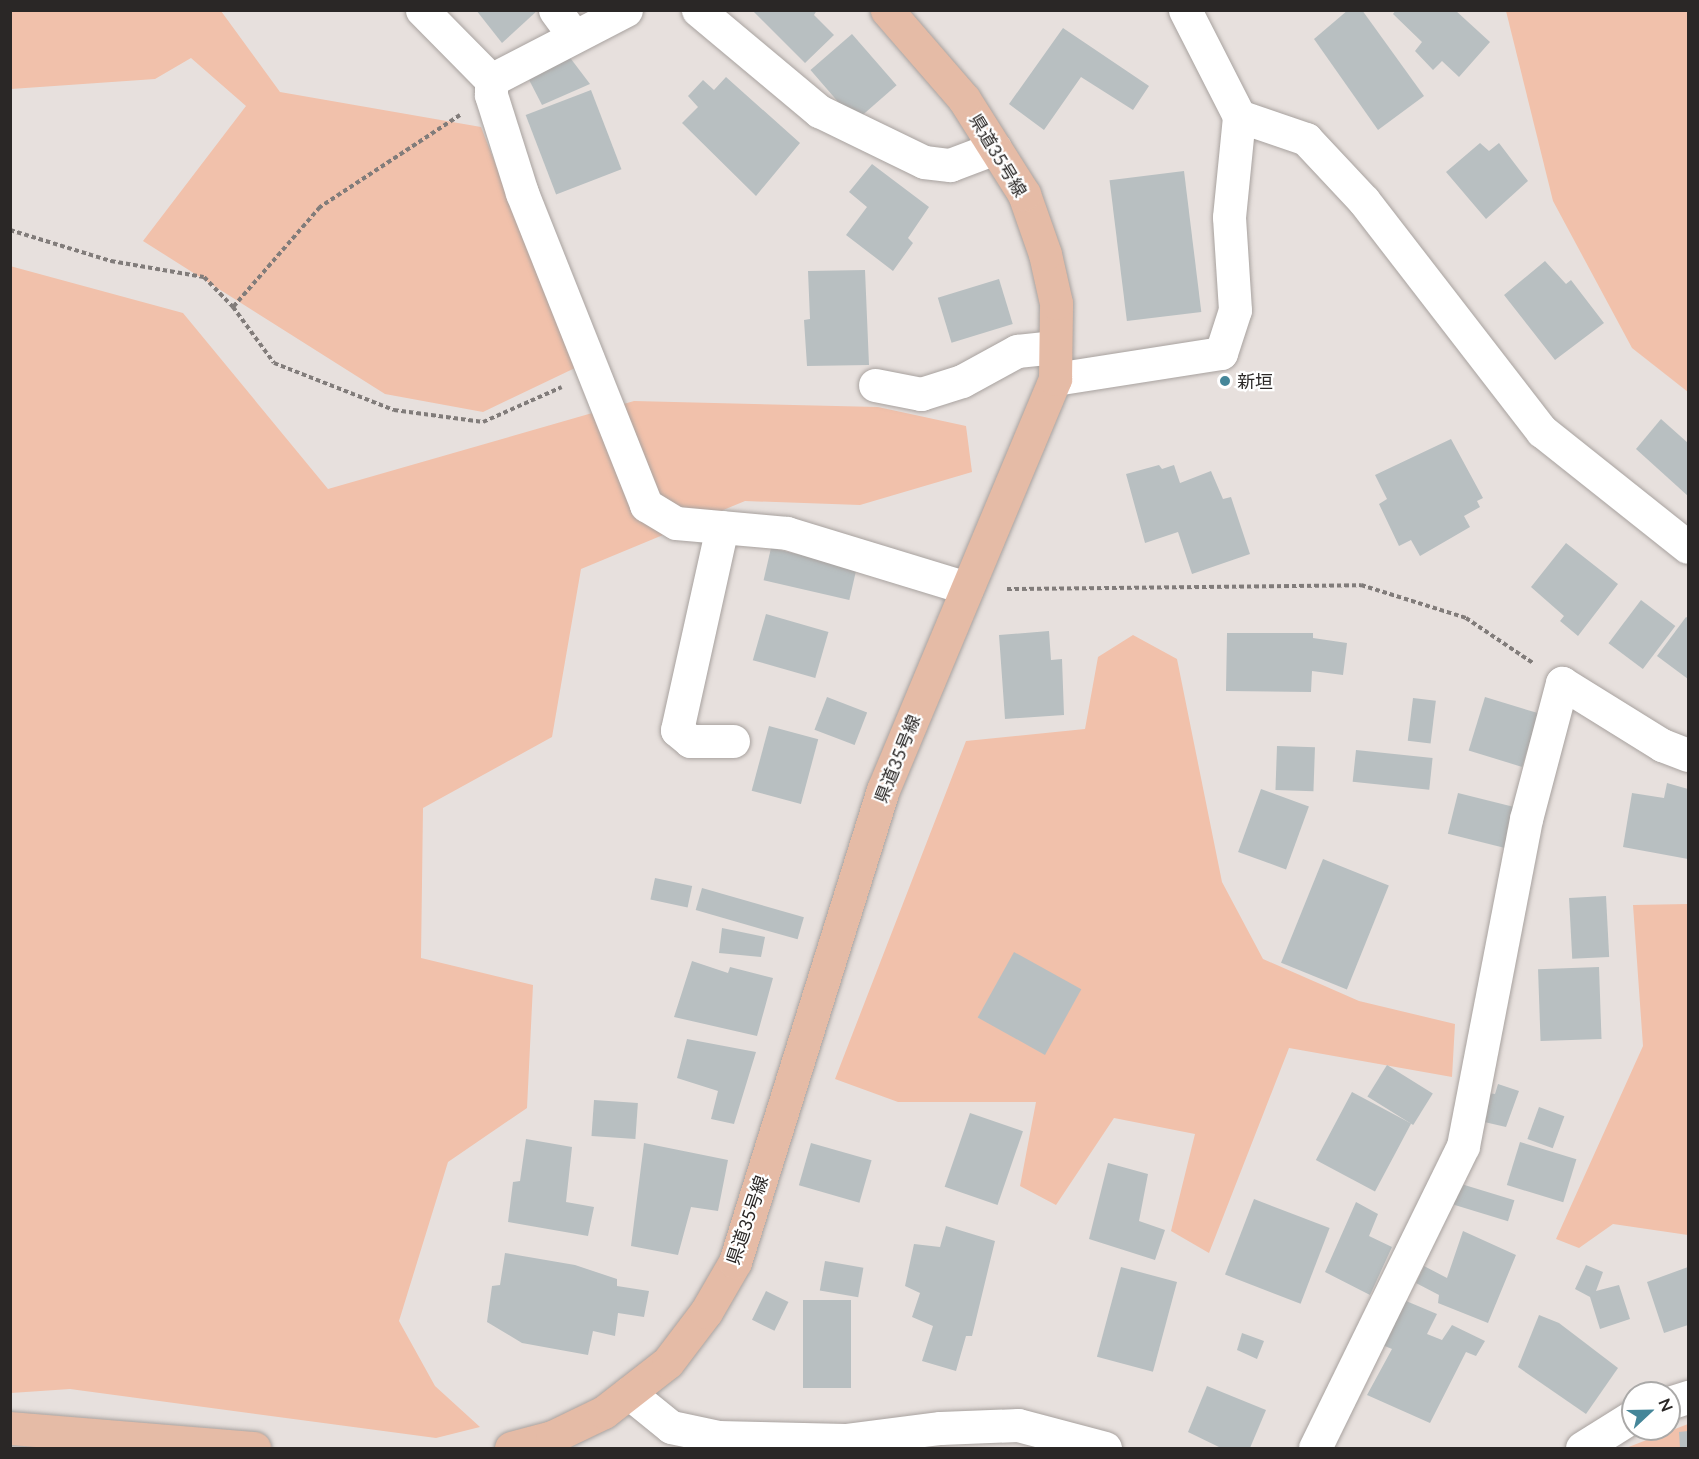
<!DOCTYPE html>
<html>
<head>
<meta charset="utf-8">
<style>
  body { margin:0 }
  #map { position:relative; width:1699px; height:1459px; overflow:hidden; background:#e7e0dd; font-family:Lato,"Noto Sans JP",sans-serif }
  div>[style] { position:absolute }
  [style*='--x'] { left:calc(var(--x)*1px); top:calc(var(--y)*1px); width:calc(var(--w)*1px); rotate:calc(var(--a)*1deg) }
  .green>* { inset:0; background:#f1c1ab }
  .building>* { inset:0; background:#b8bfc1; transform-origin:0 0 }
  .path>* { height:4px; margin-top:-2px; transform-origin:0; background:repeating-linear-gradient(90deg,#817c7a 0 4.5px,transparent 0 7.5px) }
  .roads { filter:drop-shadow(0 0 2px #a8a29f) drop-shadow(0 0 2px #a8a29f) }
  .minor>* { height:33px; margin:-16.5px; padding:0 16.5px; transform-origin:16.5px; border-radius:16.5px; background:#fff }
  .major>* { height:33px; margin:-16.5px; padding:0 16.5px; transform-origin:16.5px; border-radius:16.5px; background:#e5bba6 }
  .dots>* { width:16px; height:16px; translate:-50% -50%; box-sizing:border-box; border:3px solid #fff; border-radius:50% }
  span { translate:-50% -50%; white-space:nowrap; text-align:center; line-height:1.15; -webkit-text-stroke:4.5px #fff; paint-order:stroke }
  .street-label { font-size:18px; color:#2a2726 }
  .poi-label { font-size:18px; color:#2a2726 }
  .left { translate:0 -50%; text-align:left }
  .frame { position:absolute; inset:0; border:12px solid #2a2726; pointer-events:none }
  .north { position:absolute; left:1621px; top:1381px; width:60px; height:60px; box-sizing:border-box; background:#fff; border:2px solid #aaa9a8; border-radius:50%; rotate:68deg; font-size:16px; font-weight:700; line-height:24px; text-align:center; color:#2a2726 }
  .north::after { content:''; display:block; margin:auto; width:21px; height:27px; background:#458699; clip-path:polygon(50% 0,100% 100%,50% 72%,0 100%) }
</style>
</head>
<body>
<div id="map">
  <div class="green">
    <div style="clip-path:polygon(11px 11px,221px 11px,280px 92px,481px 127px,575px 368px,483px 412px,385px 394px,143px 241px,246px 106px,191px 58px,155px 79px,11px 89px)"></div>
    <div style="clip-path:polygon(1506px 11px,1688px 11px,1688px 392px,1632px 348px,1553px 201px)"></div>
    <div style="clip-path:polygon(10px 266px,183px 313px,328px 489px,634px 401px,878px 407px,966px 426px,972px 472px,860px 505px,745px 501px,581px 569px,552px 737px,423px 808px,421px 958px,533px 985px,527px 1108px,448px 1162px,399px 1321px,435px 1386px,480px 1427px,436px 1438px,70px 1389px,11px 1393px)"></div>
    <div style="clip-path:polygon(1133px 635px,1177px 659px,1222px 882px,1263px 959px,1359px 1001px,1455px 1024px,1452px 1077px,1289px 1048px,1209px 1253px,1171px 1231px,1195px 1134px,1114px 1118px,1056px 1205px,1020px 1186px,1036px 1102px,898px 1102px,835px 1079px,966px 741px,1085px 729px,1098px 657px)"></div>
    <div style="clip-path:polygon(1688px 904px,1688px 1235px,1613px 1224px,1579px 1248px,1556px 1239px,1643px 1046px,1633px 905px)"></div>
    <div style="clip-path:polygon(1688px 1424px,1688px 1448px,1626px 1448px)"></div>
  </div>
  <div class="building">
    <div style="clip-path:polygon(476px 10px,538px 10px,502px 43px)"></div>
    <div style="clip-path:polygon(752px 10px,817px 10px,814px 15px,834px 35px,805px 63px)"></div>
    <div style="clip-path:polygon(1348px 10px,1362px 10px,1424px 96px,1378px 130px,1314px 39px)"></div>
    <div style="clip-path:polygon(1396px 10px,1455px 10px,1490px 42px,1459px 77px,1442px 61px,1433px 70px,1415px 51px,1422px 42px,1393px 14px)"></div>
    <div style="clip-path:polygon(1063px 28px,1149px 86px,1133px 110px,1081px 77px,1044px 130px,1009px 104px)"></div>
    <div style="left:852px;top:34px;width:68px;height:55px;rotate:49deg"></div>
    <div style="clip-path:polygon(565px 51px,590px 84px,542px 105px,525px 72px)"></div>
    <div style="clip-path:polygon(726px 77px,800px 143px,756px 196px,682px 123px,698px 107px,688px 96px,703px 80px,714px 90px)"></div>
    <div style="left:591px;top:90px;width:85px;height:70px;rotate:69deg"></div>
    <div style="clip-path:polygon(1480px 143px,1489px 151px,1499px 143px,1528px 181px,1486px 219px,1446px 172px)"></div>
    <div style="clip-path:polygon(872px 164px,929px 207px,908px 238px,913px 243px,893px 271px,846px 235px,867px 207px,849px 192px)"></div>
    <div style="left:1184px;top:171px;width:142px;height:75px;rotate:83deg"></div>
    <div style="clip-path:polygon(1545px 261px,1566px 284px,1571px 280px,1604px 323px,1555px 360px,1504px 295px)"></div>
    <div style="clip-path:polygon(865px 270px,869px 365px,807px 366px,804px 320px,810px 319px,808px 271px)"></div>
    <div style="left:999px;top:279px;width:47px;height:64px;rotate:73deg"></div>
    <div style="clip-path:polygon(1661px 419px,1688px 443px,1688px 496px,1636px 449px)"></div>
    <div style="clip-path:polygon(1451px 439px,1483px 498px,1477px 501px,1480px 507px,1464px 516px,1470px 527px,1420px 556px,1411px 540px,1399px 546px,1379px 504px,1387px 499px,1375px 475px)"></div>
    <div style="clip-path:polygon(1159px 465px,1162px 469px,1174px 465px,1180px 483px,1211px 471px,1223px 499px,1231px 497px,1250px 554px,1192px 574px,1178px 532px,1145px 543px,1126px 474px)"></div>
    <div style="clip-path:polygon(1566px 543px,1618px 584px,1578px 636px,1560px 621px,1564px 616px,1531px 587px)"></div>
    <div style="left:771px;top:548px;width:88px;height:33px;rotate:13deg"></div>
    <div style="left:1641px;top:600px;width:43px;height:54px;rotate:37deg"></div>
    <div style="left:766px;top:614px;width:65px;height:48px;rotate:16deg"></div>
    <div style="clip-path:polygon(1686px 617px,1688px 618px,1688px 679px,1657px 656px)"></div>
    <div style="clip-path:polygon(1049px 631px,1051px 660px,1062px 659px,1064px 715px,1005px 719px,999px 635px)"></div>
    <div style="clip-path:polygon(1227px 633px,1313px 633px,1313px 638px,1347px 643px,1343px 675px,1312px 671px,1311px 692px,1226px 691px)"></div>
    <div style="left:827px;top:697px;width:43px;height:35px;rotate:21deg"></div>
    <div style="left:1485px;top:697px;width:56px;height:56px;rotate:17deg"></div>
    <div style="left:1413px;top:698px;width:23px;height:43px;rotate:7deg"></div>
    <div style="left:769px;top:726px;width:51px;height:67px;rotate:15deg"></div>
    <div style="left:1277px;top:746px;width:38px;height:44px;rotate:2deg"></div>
    <div style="left:1356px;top:750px;width:77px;height:32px;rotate:6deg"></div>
    <div style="clip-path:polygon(1667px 783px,1688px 789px,1688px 859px,1623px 847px,1632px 793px,1664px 798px)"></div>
    <div style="left:1261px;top:789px;width:51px;height:67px;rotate:20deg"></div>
    <div style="left:1458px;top:793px;width:62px;height:42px;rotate:14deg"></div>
    <div style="left:1323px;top:859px;width:71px;height:112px;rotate:22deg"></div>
    <div style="left:655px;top:878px;width:38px;height:22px;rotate:12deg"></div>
    <div style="left:702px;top:888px;width:106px;height:23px;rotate:16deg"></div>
    <div style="left:1606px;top:896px;width:61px;height:37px;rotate:87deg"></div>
    <div style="clip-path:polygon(722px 928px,765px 937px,761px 957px,719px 953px)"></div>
    <div style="left:1014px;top:952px;width:77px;height:75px;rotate:29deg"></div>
    <div style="clip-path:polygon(692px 961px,728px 973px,730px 967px,773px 978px,757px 1036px,674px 1017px)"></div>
    <div style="left:1599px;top:967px;width:72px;height:61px;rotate:88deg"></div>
    <div style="clip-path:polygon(687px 1039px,756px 1052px,734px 1124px,711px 1119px,718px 1091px,677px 1078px)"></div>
    <div style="left:1387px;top:1065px;width:54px;height:37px;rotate:32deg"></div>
    <div style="clip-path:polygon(1498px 1084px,1519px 1091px,1506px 1127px,1480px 1121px,1488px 1093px,1495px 1094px)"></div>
    <div style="left:1352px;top:1092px;width:67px;height:77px;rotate:28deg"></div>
    <div style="left:594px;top:1100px;width:44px;height:36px;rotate:4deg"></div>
    <div style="left:1539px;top:1107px;width:27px;height:34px;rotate:20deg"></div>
    <div style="left:970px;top:1113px;width:56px;height:78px;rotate:19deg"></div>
    <div style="clip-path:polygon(526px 1139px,572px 1147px,566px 1202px,594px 1207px,588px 1236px,508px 1222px,513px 1182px,520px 1181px)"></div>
    <div style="left:1520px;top:1142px;width:59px;height:45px;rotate:17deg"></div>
    <div style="clip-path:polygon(644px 1143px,728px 1160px,718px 1211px,691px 1207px,678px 1255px,631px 1246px)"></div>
    <div style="left:811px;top:1143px;width:63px;height:44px;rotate:16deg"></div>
    <div style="clip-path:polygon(1108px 1163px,1148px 1174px,1139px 1221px,1165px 1230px,1155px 1260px,1089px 1239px)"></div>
    <div style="left:1458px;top:1183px;width:59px;height:22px;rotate:17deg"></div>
    <div style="left:1254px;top:1199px;width:81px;height:81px;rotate:21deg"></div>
    <div style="clip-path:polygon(1356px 1202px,1378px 1214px,1369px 1236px,1392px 1247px,1370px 1295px,1325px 1272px)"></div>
    <div style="clip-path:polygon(946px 1226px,995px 1241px,972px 1336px,966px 1336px,956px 1371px,922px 1361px,933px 1326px,912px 1317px,920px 1293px,905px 1286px,914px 1244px,940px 1247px)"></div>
    <div style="clip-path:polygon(1463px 1231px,1516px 1255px,1488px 1323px,1438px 1303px,1439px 1295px,1416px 1283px,1424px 1266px,1447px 1278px)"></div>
    <div style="clip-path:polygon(505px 1253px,575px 1265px,617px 1279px,617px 1286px,649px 1291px,644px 1317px,618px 1313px,615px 1336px,593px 1331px,588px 1355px,522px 1343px,487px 1322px,492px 1286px,500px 1285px)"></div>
    <div style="left:825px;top:1261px;width:39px;height:30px;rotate:10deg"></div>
    <div style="clip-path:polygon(1586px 1265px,1603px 1272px,1596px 1291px,1619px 1285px,1630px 1319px,1600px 1329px,1590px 1297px,1575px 1289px)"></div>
    <div style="left:1121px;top:1267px;width:58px;height:93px;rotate:15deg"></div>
    <div style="clip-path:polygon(1688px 1267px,1688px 1325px,1664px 1333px,1647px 1282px)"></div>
    <div style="left:766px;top:1291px;width:25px;height:32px;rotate:26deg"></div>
    <div style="clip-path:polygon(1399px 1298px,1437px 1314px,1427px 1334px,1442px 1340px,1452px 1325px,1485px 1341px,1476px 1356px,1466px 1352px,1430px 1423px,1367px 1395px,1392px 1349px,1375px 1342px)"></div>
    <div style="left:803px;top:1300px;width:48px;height:88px"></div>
    <div style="clip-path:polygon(1539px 1315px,1559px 1323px,1618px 1368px,1586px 1414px,1518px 1367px)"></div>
    <div style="clip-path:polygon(1242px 1333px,1264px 1341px,1257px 1359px,1237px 1350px)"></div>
    <div style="clip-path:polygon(1207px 1386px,1266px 1410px,1250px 1448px,1221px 1448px,1188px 1432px)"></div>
    <div style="clip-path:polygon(1688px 1431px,1688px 1448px,1680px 1448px,1679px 1432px)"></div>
  </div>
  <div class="path">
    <div style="--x:460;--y:115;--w:168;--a:146.7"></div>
    <div style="--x:320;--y:207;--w:133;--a:131"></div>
    <div style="--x:233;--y:307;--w:69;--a:53.8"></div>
    <div style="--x:274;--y:363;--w:129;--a:21.4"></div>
    <div style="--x:394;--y:410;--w:90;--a:7.7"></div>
    <div style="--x:483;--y:422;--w:86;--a:-23.9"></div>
    <div style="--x:10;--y:230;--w:106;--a:17.1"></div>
    <div style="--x:111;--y:261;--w:94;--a:9.8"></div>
    <div style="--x:204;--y:277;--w:42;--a:46"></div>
    <div style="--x:1007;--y:589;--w:354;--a:-0.6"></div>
    <div style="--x:1361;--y:585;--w:110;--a:17.4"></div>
    <div style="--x:1466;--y:618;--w:81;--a:33.9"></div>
  </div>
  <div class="roads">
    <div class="minor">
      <div style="--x:422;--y:10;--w:98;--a:45.4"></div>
      <div style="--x:491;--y:80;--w:152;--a:-27.4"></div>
      <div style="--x:555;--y:10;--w:32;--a:54"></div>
      <div style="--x:698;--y:10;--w:158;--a:39.9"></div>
      <div style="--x:819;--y:111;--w:117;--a:25.9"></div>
      <div style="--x:924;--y:162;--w:26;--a:7"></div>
      <div style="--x:950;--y:165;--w:48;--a:-20.7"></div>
      <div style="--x:491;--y:80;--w:15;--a:90"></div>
      <div style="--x:491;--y:95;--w:103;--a:72.4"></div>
      <div style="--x:522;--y:193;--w:336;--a:68.3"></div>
      <div style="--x:646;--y:505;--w:35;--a:31"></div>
      <div style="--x:676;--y:523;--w:111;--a:5.1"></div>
      <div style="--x:787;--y:533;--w:188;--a:17"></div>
      <div style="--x:1239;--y:116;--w:71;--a:18.9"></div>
      <div style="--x:1306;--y:139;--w:85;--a:46.9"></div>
      <div style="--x:1364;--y:201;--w:291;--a:52.3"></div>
      <div style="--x:1542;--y:431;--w:186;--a:38.5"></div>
      <div style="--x:1055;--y:379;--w:168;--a:-8.9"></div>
      <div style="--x:1221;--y:353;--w:45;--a:-72"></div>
      <div style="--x:1235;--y:310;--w:93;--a:-93.7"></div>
      <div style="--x:1229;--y:217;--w:101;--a:-84.3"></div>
      <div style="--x:1239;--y:116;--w:119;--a:-117"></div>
      <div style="--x:875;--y:385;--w:47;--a:11.1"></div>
      <div style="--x:921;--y:394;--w:43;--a:-17.6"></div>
      <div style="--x:962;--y:381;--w:63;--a:-28.6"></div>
      <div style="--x:1017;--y:351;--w:38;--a:-6"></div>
      <div style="--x:722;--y:527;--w:208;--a:102.5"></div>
      <div style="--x:677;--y:730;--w:17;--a:40"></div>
      <div style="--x:690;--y:741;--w:43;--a:0"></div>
      <div style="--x:629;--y:1393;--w:54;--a:39"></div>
      <div style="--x:671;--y:1427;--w:48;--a:12"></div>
      <div style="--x:718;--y:1437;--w:127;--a:1.4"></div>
      <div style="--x:845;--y:1440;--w:96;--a:-7.2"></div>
      <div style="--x:940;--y:1428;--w:78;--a:-2.2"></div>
      <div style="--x:1018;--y:1425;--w:90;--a:14.8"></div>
      <div style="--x:1669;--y:1403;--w:20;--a:-18"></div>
      <div style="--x:1315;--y:1448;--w:336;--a:-63.9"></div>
      <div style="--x:1463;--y:1146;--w:333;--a:-79.1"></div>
      <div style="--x:1526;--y:819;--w:141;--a:-75.2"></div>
      <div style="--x:1562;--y:683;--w:118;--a:31.8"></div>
      <div style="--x:1662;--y:745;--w:28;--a:21"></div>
      <div style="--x:1582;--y:1448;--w:60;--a:-32.1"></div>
    </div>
    <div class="major">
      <div style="--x:10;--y:1428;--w:245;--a:4.7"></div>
      <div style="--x:511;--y:1448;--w:42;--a:-15"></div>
      <div style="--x:552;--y:1437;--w:58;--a:-25.7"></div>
      <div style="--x:604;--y:1412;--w:81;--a:-38"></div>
      <div style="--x:668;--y:1362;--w:63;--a:-52.8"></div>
      <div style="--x:706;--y:1312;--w:58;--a:-59.9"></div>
      <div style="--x:735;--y:1262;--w:495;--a:-72.6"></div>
      <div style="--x:883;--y:790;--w:446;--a:-67.3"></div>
      <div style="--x:1055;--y:379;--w:76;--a:-89.2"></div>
      <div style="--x:1056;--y:303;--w:50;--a:-102.7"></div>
      <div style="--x:1045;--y:254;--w:64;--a:-109.3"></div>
      <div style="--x:1024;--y:194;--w:112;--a:-122.3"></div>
      <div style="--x:964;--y:99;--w:118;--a:-130.9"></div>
    </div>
  </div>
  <div class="dots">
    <div style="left:1225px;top:381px;background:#458699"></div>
  </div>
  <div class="street-label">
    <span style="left:998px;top:155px;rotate:59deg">県道35号線</span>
    <span style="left:897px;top:759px;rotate:-68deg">県道35号線</span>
    <span style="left:747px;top:1220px;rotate:-71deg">県道35号線</span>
  </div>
  <div class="poi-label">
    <span class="left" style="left:1237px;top:381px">新垣</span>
  </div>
  <div class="frame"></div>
  <div class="north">N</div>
</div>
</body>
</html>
